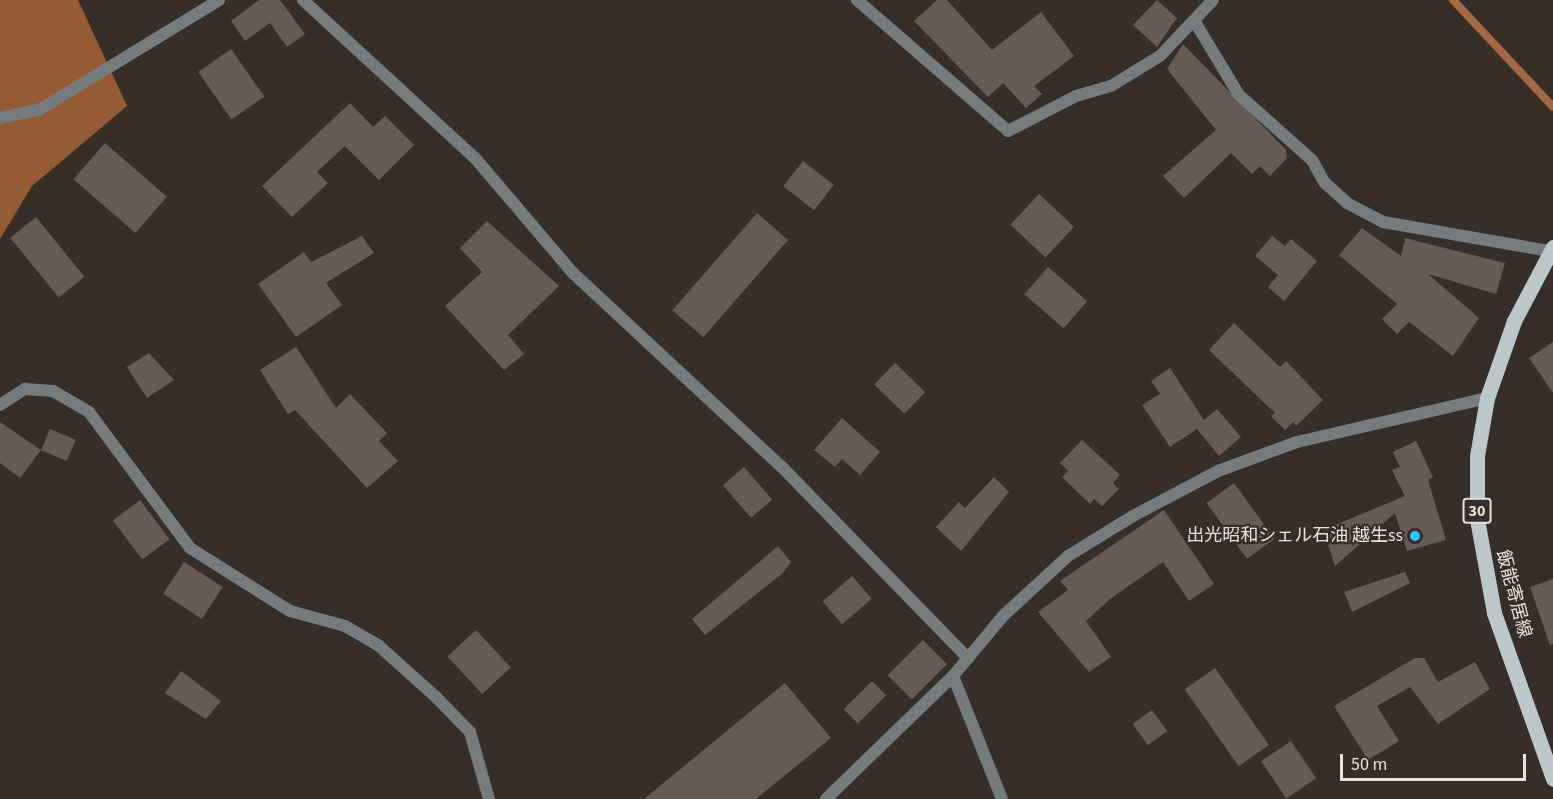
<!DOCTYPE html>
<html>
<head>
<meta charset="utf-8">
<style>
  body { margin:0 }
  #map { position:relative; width:1553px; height:799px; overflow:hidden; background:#372e28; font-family:"Source Sans 3","Noto Sans JP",sans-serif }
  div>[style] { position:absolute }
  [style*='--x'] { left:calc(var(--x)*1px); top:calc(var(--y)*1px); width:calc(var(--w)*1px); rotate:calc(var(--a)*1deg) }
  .forest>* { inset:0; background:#945b34 }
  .stream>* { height:8px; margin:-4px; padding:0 4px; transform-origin:4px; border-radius:4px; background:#a36942 }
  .building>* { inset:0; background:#665c55; transform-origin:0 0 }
  .minor>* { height:12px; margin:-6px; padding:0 6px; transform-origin:6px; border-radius:6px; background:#767b7e }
  .tertiary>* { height:12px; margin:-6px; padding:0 6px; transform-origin:6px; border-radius:6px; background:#767b7e }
  .primary>* { height:15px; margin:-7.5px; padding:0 7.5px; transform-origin:7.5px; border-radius:7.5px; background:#bcc7cc }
  .dots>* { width:16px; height:16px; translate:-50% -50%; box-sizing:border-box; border:3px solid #372e28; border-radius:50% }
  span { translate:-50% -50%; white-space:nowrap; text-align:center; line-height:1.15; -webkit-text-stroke:4.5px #372e28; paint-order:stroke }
  .shield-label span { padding:2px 4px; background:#372e28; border:2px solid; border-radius:4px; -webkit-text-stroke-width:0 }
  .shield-label { font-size:16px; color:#e8e2de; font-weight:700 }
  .poi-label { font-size:18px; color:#e8e2de }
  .right { translate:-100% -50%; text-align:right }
  .street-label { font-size:18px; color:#e8e2de }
  .scale { position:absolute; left:1340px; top:754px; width:186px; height:27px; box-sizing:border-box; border:3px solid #e8e2de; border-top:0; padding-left:8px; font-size:18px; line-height:21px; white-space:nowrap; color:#e8e2de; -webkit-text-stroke:4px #372e28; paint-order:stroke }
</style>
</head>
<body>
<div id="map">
  <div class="forest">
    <div style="clip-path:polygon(0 0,78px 0,127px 106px,32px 186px,0 239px)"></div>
  </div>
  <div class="stream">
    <div style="--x:1453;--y:0;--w:146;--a:46.9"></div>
  </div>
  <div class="building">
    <div style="clip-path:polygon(259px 0,280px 0,305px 34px,287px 47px,270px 23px,245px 41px,231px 21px)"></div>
    <div style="clip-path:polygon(937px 0,947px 0,992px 50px,1041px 12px,1074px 56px,1034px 86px,1042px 94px,1026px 108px,1003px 83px,988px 97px,914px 21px)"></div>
    <div style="clip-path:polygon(1157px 0,1177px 18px,1157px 47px,1133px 25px)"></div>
    <div style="clip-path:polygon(1183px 44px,1286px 150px,1287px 158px,1270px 176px,1260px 166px,1252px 174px,1231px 153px,1184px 198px,1163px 176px,1216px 130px,1167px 69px)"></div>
    <div style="left:231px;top:49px;width:58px;height:40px;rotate:55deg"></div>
    <div style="clip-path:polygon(350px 103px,373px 127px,385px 116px,414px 145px,379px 180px,345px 146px,317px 172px,328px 183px,292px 217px,262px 186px)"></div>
    <div style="left:105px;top:143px;width:82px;height:48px;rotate:41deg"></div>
    <div style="left:803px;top:161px;width:39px;height:32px;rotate:38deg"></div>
    <div style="left:1039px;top:194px;width:48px;height:42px;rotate:43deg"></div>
    <div style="left:757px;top:213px;width:41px;height:129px;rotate:41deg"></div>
    <div style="left:36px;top:217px;width:77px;height:33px;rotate:51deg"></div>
    <div style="clip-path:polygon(487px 221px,559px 286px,508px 335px,524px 354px,504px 370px,445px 306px,482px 272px,460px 248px)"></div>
    <div style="clip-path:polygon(1362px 228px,1401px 256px,1405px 238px,1505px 263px,1496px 294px,1428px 274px,1479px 318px,1453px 356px,1409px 322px,1397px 334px,1382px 319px,1397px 304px,1339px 255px)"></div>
    <div style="clip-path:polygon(362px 236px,374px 253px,326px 283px,342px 305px,296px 337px,258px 284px,304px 252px,311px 262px)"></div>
    <div style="clip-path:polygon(1272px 236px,1285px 246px,1291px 239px,1317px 261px,1284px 301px,1268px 287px,1278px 275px,1255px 256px)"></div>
    <div style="left:1048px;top:267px;width:52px;height:36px;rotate:41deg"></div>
    <div style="clip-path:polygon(1234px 323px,1280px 367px,1286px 361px,1323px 400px,1296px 426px,1293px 422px,1285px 430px,1271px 416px,1275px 413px,1209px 350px)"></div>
    <div style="clip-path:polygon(1553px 342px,1553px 393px,1529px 358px)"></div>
    <div style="clip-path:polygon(296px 347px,336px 408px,350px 394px,387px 433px,379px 441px,398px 461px,367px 488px,295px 410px,288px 414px,260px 370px)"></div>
    <div style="clip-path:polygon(149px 353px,174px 380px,147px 398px,127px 367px)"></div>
    <div style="left:895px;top:363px;width:42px;height:30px;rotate:44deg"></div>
    <div style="clip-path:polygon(1170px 368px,1204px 420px,1217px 409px,1241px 437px,1219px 456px,1197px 429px,1170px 447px,1142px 405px,1160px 394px,1151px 381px)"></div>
    <div style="clip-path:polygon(842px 418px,880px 452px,860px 475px,842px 459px,835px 467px,814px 450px)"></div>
    <div style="clip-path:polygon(0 422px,41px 450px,20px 478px,0 463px)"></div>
    <div style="left:50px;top:429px;width:28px;height:23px;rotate:23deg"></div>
    <div style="clip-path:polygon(1082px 440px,1120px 475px,1113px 483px,1119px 489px,1102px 506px,1094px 499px,1090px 504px,1062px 477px,1068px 471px,1060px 463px)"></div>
    <div style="clip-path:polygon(1416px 441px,1433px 477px,1428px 480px,1446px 540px,1407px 551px,1395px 513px,1335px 566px,1323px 530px,1405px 496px,1392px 470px,1400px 467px,1393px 452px)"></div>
    <div style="left:744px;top:467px;width:43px;height:28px;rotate:49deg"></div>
    <div style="clip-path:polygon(994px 477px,1009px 492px,961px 551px,936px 527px,959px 502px,965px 508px)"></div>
    <div style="left:1234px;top:483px;width:69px;height:34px;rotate:54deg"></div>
    <div style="left:140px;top:500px;width:49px;height:34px;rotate:53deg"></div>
    <div style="clip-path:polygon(1164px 510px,1214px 584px,1189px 601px,1163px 562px,1110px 599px,1086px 621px,1111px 657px,1089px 672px,1038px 612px,1068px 590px,1060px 581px)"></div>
    <div style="clip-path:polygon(778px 546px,791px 562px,783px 573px,705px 635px,692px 619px)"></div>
    <div style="left:184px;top:562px;width:46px;height:38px;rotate:33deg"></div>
    <div style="clip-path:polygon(1405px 572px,1410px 583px,1352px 612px,1344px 592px)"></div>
    <div style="left:852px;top:576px;width:30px;height:39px;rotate:49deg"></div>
    <div style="clip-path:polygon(1553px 579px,1553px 644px,1550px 645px,1530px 587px)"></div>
    <div style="left:476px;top:630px;width:51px;height:39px;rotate:47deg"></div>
    <div style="left:923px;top:640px;width:34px;height:50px;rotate:45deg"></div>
    <div style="clip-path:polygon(1415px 658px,1424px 658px,1438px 682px,1475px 662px,1490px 689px,1438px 724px,1410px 687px,1377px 706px,1399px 741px,1368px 760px,1334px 706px)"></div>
    <div style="left:1215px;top:668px;width:94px;height:37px;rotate:55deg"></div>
    <div style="clip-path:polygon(181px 671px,221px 701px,206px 719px,165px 693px)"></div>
    <div style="left:872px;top:681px;width:20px;height:40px;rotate:45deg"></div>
    <div style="clip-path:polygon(785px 683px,831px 738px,756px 799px,644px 799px)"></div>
    <div style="left:1152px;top:710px;width:26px;height:24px;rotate:54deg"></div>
    <div style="left:1291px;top:741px;width:45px;height:36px;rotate:56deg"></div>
  </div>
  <div class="minor">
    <div style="--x:857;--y:0;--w:200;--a:40.9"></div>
    <div style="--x:1008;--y:131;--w:76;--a:-27.2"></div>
    <div style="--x:1076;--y:96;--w:36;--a:-16"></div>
    <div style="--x:1111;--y:86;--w:57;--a:-31.5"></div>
    <div style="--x:1160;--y:56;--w:77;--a:-46.6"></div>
    <div style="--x:1195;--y:22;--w:85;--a:58.9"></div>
    <div style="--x:1239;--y:95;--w:98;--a:41.7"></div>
    <div style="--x:1312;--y:160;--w:26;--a:61"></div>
    <div style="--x:1325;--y:183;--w:30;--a:42"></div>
    <div style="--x:1347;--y:203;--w:41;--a:27.8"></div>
    <div style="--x:1383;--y:222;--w:169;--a:9.9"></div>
    <div style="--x:0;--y:118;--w:40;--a:-12"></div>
    <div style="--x:39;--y:110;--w:211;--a:-31.4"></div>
    <div style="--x:0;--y:405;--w:30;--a:-33"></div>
    <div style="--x:25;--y:389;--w:28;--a:4"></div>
    <div style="--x:53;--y:391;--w:42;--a:30.3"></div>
    <div style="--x:89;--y:412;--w:169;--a:53.4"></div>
    <div style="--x:190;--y:548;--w:118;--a:32.2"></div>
    <div style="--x:290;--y:611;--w:57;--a:15.3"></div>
    <div style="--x:345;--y:626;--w:39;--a:30"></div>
    <div style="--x:379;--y:646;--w:76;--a:41.8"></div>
    <div style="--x:436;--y:697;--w:49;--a:45.8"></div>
    <div style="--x:470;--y:732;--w:70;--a:74.2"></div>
    <div style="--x:953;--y:676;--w:132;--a:68.3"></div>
  </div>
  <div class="tertiary">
    <div style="--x:303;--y:0;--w:234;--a:42.6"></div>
    <div style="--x:475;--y:158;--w:151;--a:49.6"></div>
    <div style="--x:573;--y:273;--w:285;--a:42.9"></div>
    <div style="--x:782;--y:467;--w:267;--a:45.8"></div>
    <div style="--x:826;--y:799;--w:177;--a:-44.1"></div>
    <div style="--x:953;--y:676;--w:78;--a:-50.2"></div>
    <div style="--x:1003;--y:616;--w:88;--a:-42.7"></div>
    <div style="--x:1068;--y:556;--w:76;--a:-31.6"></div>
    <div style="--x:1133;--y:516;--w:96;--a:-27.9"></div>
    <div style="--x:1218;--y:471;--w:84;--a:-20.2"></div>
    <div style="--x:1297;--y:442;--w:195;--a:-13"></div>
  </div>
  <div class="primary">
    <div style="--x:1553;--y:247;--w:84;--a:117.8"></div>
    <div style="--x:1514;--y:321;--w:82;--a:109.3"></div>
    <div style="--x:1487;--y:398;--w:59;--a:99.8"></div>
    <div style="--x:1477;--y:456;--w:63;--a:90"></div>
    <div style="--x:1477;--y:519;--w:96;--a:79.7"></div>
    <div style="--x:1494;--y:613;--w:176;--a:70.4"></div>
  </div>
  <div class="dots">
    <div style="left:1415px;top:536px;background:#27c8ff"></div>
  </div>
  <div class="shield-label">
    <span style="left:1477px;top:511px">30</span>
  </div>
  <div class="poi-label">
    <span class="right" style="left:1403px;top:536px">出光昭和シェル石油 越生ss</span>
  </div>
  <div class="street-label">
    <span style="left:1513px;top:594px;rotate:75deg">飯能寄居線</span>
  </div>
  <div class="scale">50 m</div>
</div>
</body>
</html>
